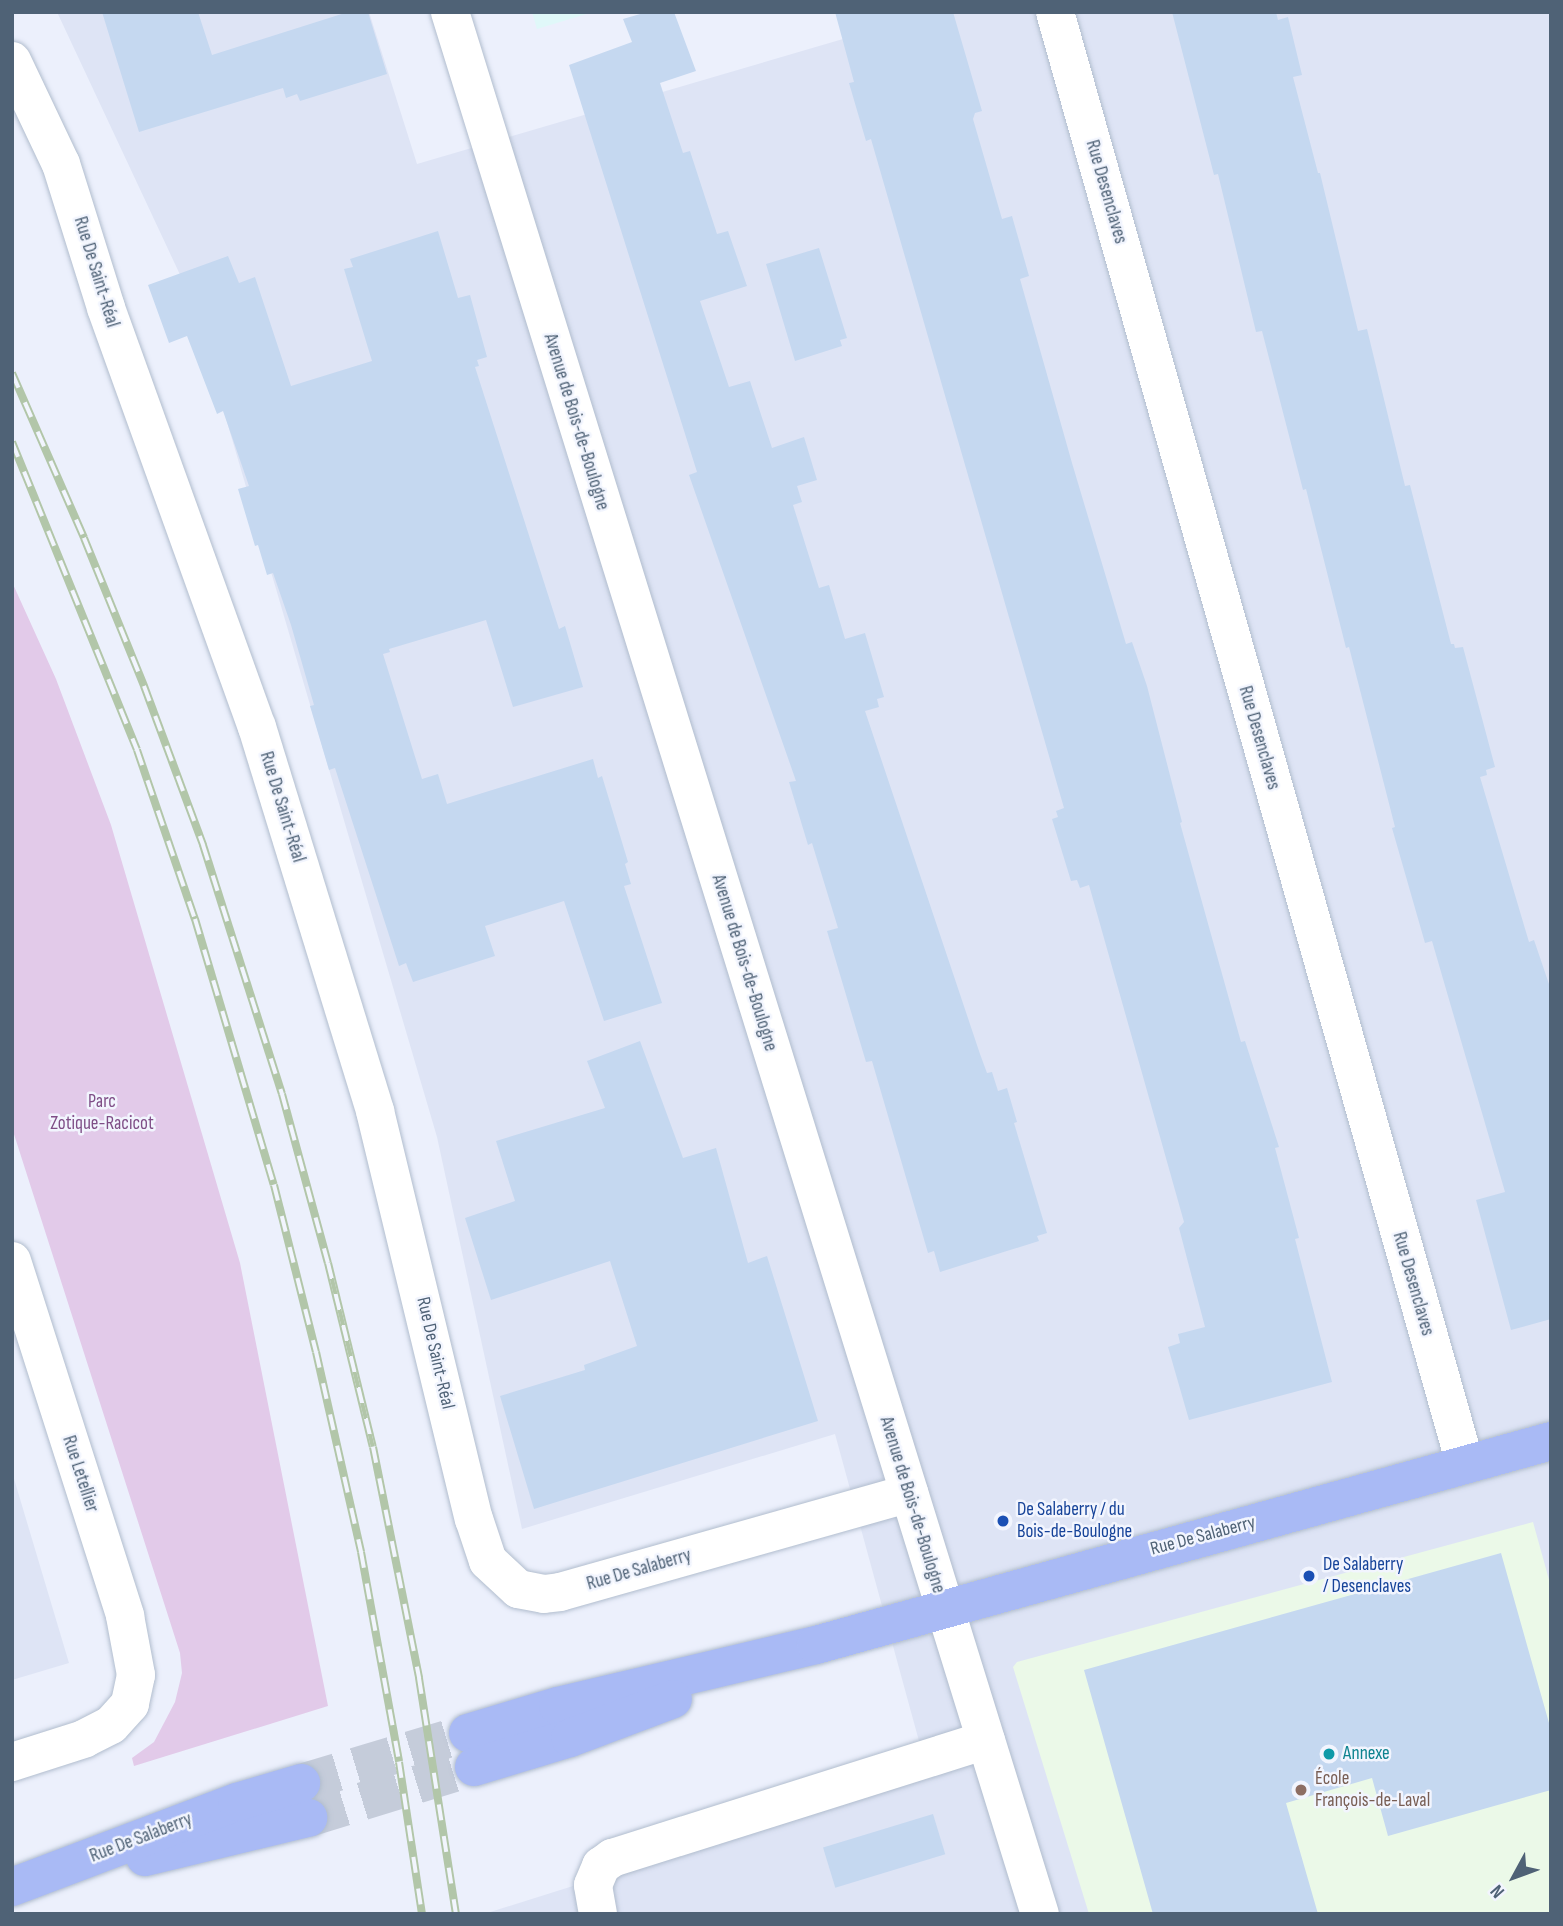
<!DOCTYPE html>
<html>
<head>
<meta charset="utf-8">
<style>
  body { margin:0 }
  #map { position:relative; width:1563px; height:1926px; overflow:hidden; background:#ecf0fc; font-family:"Sofia Sans Condensed",sans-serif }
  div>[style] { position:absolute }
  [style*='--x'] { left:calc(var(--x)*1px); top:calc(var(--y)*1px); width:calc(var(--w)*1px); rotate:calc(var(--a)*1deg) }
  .residential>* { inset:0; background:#dee4f5 }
  .education>* { inset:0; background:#ebf9e8 }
  .medical>* { inset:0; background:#e0f8f9 }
  .green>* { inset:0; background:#e2cae9 }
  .building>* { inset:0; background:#c5d8f0; transform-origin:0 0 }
  .major-tunnel>* { height:38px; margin-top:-19px; transform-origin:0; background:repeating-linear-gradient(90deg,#c5ccda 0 38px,transparent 0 57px) }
  .roads { filter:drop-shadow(0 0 2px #b1bdce) drop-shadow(0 0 2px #b1bdce) }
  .minor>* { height:38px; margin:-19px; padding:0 19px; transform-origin:19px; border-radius:19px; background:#fff }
  .major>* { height:38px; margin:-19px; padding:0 19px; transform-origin:19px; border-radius:19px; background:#a9baf5 }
  .rail>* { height:8px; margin-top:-4px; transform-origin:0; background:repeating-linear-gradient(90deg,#f2f5fe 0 16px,#b2c6a9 0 32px); box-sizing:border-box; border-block:2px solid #b2c6a9 }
  .dots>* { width:19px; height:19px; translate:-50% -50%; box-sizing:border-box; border:4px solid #f2f5fe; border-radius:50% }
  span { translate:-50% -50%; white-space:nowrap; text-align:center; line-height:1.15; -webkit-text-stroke:5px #f2f5fe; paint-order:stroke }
  .street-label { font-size:19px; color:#4f6276 }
  .park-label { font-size:19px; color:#7f4e87 }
  .transit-label { font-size:19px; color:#164399 }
  .left { translate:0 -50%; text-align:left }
  .culture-label { font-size:19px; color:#0d838f }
  .education-label { font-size:19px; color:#785e54 }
  .frame { position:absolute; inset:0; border:14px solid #4f6276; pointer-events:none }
  .north { position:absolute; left:1479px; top:1842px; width:70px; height:70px; -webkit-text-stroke:5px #f2f5fe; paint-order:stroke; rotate:229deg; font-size:19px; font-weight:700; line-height:28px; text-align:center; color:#4f6276 }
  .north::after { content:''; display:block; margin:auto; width:24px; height:32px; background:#4f6276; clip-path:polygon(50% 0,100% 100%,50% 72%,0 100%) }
</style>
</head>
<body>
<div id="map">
  <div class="residential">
    <div style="clip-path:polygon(57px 12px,369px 12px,417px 164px,935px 12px,1551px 12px,1551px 1914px,484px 1914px,928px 1774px,835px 1434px,522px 1529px,437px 1137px,190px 296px)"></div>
    <div style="clip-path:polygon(12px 1472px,69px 1663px,12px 1680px)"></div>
  </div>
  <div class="education">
    <div style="clip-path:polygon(1533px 1522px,1551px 1587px,1551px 1914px,1089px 1914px,1013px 1667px,1017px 1662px)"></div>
  </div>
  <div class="medical">
    <div style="clip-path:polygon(532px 12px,593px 12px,537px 29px)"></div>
  </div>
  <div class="green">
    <div style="clip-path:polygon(12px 582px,56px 679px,111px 825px,240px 1263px,328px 1706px,134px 1766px,132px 1758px,154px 1742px,175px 1702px,182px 1673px,180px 1653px,12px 1128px)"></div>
  </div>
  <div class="building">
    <div style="clip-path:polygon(102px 12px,198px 12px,212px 55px,348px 12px,368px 12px,387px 74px,300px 101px,297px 94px,286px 98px,283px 88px,139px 132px)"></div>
    <div style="clip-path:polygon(647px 12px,674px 12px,696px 71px,660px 83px,683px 153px,690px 151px,717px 234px,728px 231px,747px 286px,700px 301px,729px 387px,750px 381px,772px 448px,804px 437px,817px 480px,797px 486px,802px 502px,793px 505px,819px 588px,829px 585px,845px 639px,865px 633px,884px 697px,877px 699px,879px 707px,865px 711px,980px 1054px,987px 1073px,992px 1072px,998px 1091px,1007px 1088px,1017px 1122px,1014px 1123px,1047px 1233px,1037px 1236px,1039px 1241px,940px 1272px,934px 1251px,928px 1253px,872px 1061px,866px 1062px,827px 931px,838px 928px,812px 843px,808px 845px,789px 782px,796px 781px,689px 475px,697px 472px,569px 65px,632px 42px,623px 19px)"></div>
    <div style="clip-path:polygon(835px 12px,953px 12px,982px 111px,975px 113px,973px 119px,1002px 219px,1012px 216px,1029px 276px,1020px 279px,1072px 463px,1126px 644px,1132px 642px,1147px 686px,1182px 822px,1180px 823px,1241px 1042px,1245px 1041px,1279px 1147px,1275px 1148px,1299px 1238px,1295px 1239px,1332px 1382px,1189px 1420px,1168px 1347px,1180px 1343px,1178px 1334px,1205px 1327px,1179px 1228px,1184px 1222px,1089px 885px,1080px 888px,1077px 880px,1071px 881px,1052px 819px,1058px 817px,1056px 811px,1064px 808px,871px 139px,866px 141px,849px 83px,854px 82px)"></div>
    <div style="clip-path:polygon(1172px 12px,1276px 12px,1278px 20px,1288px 17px,1302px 75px,1293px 77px,1318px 173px,1320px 173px,1358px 331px,1367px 329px,1405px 486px,1410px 485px,1451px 644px,1454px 644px,1455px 648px,1463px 647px,1495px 767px,1486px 770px,1487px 775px,1480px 777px,1529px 942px,1534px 940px,1551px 990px,1551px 1319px,1511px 1330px,1476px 1200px,1505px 1192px,1432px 941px,1425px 943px,1392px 828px,1395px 827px,1349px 647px,1346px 648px,1306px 489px,1303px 490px,1262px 331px,1256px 332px,1218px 174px,1214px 175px)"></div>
    <div style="clip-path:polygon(438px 231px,458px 298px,470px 295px,487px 357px,477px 360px,479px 366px,475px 367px,559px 629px,565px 626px,583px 687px,513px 707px,486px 620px,389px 649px,390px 652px,383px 654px,422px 779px,438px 774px,447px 804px,593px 759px,598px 778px,602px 776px,628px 862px,625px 864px,631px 884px,624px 886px,662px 1003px,604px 1021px,564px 901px,485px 926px,495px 956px,413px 982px,406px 963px,399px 966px,335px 768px,329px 770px,310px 706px,314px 705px,291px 625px,273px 573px,267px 575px,258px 545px,255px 546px,238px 489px,249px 486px,223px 411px,217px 414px,187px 336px,169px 343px,148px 285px,228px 256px,239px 283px,255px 277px,291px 386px,372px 361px,344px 269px,353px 267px,350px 259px)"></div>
    <div style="clip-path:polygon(819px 248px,847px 338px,840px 340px,842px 346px,795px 361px,766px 264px)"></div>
    <div style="clip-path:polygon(640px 1041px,683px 1158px,716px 1148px,748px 1263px,767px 1256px,818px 1421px,534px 1509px,500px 1396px,585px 1370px,584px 1365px,637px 1346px,610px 1261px,491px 1300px,465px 1218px,515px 1201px,496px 1141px,605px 1108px,587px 1061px)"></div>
    <div style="clip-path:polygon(1501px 1553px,1551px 1730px,1551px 1790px,1388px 1836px,1372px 1778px,1286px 1803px,1318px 1914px,1153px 1914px,1084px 1670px)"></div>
    <div style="left:933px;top:1814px;width:42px;height:115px;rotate:73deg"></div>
  </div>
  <div class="major-tunnel">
    <div style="--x:301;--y:1783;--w:174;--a:-16.7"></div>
    <div style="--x:308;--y:1818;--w:174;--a:-17.1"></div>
  </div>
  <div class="roads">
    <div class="minor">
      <div style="--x:450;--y:12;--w:1991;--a:72.77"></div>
      <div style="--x:1055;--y:12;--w:1509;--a:74.23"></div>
      <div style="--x:12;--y:61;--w:114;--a:64.6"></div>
      <div style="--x:61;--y:164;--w:151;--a:72.6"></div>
      <div style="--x:106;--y:308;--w:445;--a:70.2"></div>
      <div style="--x:257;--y:727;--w:402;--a:72.9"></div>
      <div style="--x:375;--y:1111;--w:420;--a:76.4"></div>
      <div style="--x:474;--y:1519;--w:44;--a:71.6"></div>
      <div style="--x:488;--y:1561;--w:41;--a:43"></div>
      <div style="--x:518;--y:1589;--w:26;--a:11"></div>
      <div style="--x:544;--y:1594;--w:16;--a:-7"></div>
      <div style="--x:560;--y:1592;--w:363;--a:-15.8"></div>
      <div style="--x:12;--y:1261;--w:373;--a:72.3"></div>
      <div style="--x:125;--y:1616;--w:60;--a:79.4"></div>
      <div style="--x:136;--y:1675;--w:30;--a:102"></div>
      <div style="--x:130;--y:1704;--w:28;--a:132"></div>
      <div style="--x:111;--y:1725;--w:30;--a:153"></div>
      <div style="--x:84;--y:1739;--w:76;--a:162.3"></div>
      <div style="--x:598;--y:1914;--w:29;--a:-100"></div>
      <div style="--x:593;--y:1885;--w:21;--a:-67"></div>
      <div style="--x:601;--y:1866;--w:14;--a:-36"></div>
      <div style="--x:612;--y:1858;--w:392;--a:-17.5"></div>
    </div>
    <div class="major">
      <div style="--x:468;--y:1733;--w:94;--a:-16.7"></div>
      <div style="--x:558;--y:1706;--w:265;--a:-13.3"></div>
      <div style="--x:816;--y:1645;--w:763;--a:-15.51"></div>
      <div style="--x:474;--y:1767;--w:100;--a:-16.8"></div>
      <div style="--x:570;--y:1738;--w:110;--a:-20.7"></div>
      <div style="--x:145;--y:1857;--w:168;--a:-13.5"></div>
      <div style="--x:12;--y:1887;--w:241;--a:-20.7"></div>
      <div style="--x:237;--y:1802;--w:67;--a:-16.5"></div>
    </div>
  </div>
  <div class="rail">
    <div style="--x:12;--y:373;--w:180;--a:66.4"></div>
    <div style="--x:84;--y:538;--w:160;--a:67.9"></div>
    <div style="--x:144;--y:686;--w:170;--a:69.6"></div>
    <div style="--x:203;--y:845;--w:261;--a:72.4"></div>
    <div style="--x:282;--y:1094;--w:175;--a:74.8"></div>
    <div style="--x:328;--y:1263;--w:189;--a:76.3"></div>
    <div style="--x:373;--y:1447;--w:236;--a:78.7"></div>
    <div style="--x:419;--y:1678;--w:239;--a:81.1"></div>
    <div style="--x:12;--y:442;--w:332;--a:67.9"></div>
    <div style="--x:137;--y:750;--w:179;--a:71.1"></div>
    <div style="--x:195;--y:919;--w:277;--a:73.5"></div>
    <div style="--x:274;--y:1185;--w:172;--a:75.9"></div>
    <div style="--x:316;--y:1352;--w:205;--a:77.3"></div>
    <div style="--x:361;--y:1552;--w:213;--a:79.7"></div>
    <div style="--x:399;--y:1762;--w:154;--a:81.4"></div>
  </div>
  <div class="dots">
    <div style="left:1003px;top:1521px;background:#1a4fb4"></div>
    <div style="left:1309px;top:1576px;background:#1a4fb4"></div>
    <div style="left:1329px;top:1754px;background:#0f9aa8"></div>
    <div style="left:1301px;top:1790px;background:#8d6e63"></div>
  </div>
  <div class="street-label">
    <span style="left:1106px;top:192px;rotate:74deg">Rue Desenclaves</span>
    <span style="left:96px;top:272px;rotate:73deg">Rue De Saint-Réal</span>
    <span style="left:576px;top:422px;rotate:73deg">Avenue de Bois-de-Boulogne</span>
    <span style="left:1259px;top:738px;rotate:74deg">Rue Desenclaves</span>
    <span style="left:282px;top:807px;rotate:73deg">Rue De Saint-Réal</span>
    <span style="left:744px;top:963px;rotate:73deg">Avenue de Bois-de-Boulogne</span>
    <span style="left:1413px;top:1284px;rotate:74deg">Rue Desenclaves</span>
    <span style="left:435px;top:1353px;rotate:77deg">Rue De Saint-Réal</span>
    <span style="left:80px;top:1474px;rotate:72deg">Rue Letellier</span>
    <span style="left:912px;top:1505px;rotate:73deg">Avenue de Bois-de-Boulogne</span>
    <span style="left:1203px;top:1536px;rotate:-15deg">Rue De Salaberry</span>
    <span style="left:639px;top:1570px;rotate:-16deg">Rue De Salaberry</span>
    <span style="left:141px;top:1838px;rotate:-21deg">Rue De Salaberry</span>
  </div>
  <div class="park-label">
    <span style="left:102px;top:1113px">Parc<br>Zotique-Racicot</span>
  </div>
  <div class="transit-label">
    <span class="left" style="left:1017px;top:1521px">De Salaberry / du<br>Bois-de-Boulogne</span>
    <span class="left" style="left:1323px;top:1576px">De Salaberry<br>/ Desenclaves</span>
  </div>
  <div class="culture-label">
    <span class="left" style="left:1343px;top:1754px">Annexe</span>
  </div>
  <div class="education-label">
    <span class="left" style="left:1315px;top:1790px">École<br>François-de-Laval</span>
  </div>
  <div class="frame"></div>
  <div class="north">N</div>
</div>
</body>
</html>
